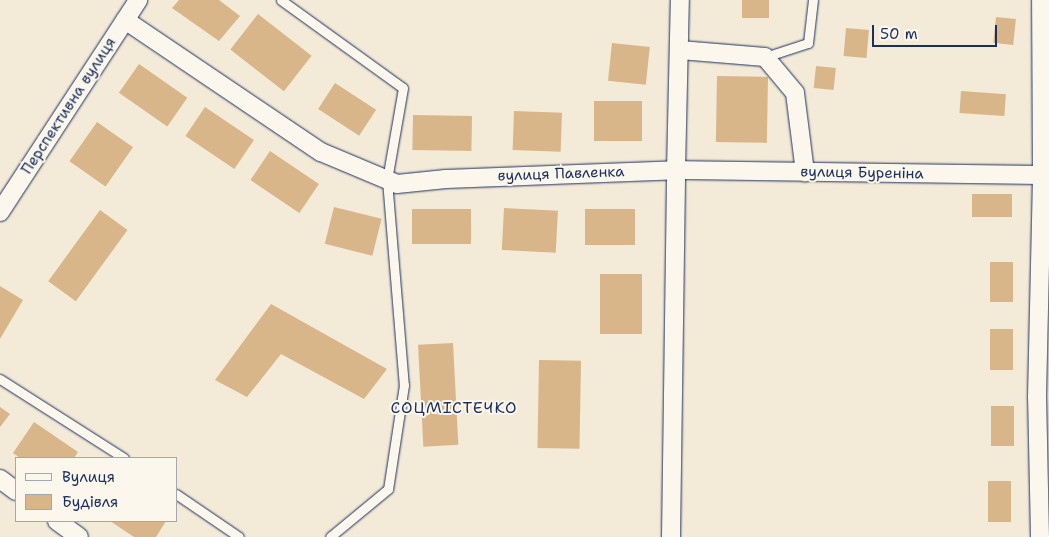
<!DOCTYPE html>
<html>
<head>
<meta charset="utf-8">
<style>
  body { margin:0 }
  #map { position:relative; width:1049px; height:537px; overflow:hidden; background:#f4ead8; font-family:"Shantell Sans",sans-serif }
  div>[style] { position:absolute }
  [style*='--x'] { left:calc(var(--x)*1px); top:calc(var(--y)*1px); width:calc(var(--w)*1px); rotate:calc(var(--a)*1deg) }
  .building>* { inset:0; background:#d8b68a; transform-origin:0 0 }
  .roads { filter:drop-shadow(0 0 1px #1b2f5e) drop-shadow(0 0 1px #1b2f5e) }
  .service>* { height:9px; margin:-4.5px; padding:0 4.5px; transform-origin:4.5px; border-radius:4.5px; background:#fbf7ec }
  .minor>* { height:18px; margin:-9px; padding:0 9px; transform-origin:9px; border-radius:9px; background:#fbf7ec }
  span { translate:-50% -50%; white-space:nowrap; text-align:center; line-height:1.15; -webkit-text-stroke:4px #fbf7ec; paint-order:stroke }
  .street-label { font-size:15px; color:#1b2f5e }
  .neighbourhood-label { font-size:16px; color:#1b2f5e; letter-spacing:1px }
  .legend { position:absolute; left:15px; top:457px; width:162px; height:65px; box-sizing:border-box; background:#fbf7ec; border:1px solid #a1a7b3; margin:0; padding:6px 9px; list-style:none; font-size:15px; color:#1b2f5e }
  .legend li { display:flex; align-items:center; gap:10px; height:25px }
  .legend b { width:25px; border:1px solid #a1a7b3 }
  .scale { position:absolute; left:872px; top:25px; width:125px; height:22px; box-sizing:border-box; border:2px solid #1b2f5e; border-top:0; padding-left:6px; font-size:15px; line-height:18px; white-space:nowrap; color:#1b2f5e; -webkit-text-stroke:4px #fbf7ec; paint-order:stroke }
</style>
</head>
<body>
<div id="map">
  <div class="building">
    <div style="clip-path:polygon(179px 0,219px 0,240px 16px,219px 41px,172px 8px)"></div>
    <div style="left:742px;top:0;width:27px;height:18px"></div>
    <div style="left:258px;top:14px;width:68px;height:45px;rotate:38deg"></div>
    <div style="left:996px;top:17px;width:20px;height:26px;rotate:6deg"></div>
    <div style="left:846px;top:28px;width:23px;height:28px;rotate:5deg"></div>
    <div style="left:612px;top:43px;width:38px;height:38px;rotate:6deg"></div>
    <div style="left:139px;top:64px;width:59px;height:35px;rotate:35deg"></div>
    <div style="left:816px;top:66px;width:20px;height:22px;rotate:6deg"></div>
    <div style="left:717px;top:76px;width:51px;height:66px;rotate:1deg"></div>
    <div style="left:335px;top:83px;width:49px;height:31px;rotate:33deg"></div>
    <div style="left:961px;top:91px;width:45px;height:22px;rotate:4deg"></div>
    <div style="left:594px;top:101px;width:48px;height:40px"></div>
    <div style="left:205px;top:107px;width:59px;height:35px;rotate:34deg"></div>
    <div style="left:514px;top:111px;width:48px;height:39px;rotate:2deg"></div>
    <div style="left:413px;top:115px;width:59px;height:35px;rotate:1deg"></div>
    <div style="left:97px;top:122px;width:44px;height:48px;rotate:35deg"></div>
    <div style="left:270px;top:151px;width:59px;height:35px;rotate:34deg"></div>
    <div style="left:972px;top:194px;width:40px;height:23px"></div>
    <div style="left:334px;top:207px;width:49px;height:38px;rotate:14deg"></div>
    <div style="left:504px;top:208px;width:54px;height:42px;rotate:3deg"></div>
    <div style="left:412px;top:209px;width:59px;height:35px"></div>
    <div style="left:585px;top:209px;width:50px;height:36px"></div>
    <div style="left:100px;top:210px;width:34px;height:88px;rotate:36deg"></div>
    <div style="left:990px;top:262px;width:23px;height:40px"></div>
    <div style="left:642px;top:274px;width:60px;height:42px;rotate:90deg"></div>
    <div style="clip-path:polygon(0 286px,23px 300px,0 339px)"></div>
    <div style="clip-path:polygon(271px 304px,387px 369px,364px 399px,281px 354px,247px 397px,215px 380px)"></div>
    <div style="left:990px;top:329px;width:23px;height:41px"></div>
    <div style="left:453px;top:343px;width:102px;height:35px;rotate:87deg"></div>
    <div style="left:539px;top:360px;width:42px;height:88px;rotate:1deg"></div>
    <div style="left:991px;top:406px;width:23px;height:40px"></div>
    <div style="clip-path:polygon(0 407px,10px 414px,0 427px)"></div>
    <div style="clip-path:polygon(34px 422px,78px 452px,74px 458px,20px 458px,13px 453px)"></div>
    <div style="left:988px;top:481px;width:23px;height:41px"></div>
    <div style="clip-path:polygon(110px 521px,166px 521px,156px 537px,134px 537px)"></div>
  </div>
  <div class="roads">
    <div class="service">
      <div style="--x:281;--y:0;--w:150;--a:35.8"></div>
      <div style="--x:403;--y:88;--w:93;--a:99.9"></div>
      <div style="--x:387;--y:180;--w:206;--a:85.3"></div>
      <div style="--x:404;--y:385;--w:105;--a:98.7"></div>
      <div style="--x:388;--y:489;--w:75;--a:140.4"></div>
      <div style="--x:765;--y:57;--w:45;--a:-18"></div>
      <div style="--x:808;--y:43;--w:43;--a:-83.4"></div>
      <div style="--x:0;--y:379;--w:147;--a:32.5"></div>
      <div style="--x:176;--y:494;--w:76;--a:34.3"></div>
    </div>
    <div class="minor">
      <div style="--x:125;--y:20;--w:236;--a:34"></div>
      <div style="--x:321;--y:152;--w:82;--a:22.8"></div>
      <div style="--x:397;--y:184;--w:49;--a:-5.8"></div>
      <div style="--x:446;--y:179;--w:230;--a:-2.2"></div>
      <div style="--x:676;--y:170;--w:373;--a:0.8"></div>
      <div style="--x:680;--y:50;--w:85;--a:4.7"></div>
      <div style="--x:765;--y:57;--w:47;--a:50.2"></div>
      <div style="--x:795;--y:93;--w:80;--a:82.8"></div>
      <div style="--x:0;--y:212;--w:253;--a:-56.9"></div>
      <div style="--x:0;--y:479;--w:20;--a:37"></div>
      <div style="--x:57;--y:521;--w:27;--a:36"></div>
      <div style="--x:671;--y:537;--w:367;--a:-89.2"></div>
      <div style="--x:676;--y:170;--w:170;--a:-88.7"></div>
      <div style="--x:1040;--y:537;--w:140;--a:-91.2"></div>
      <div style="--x:1037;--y:397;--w:222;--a:-88.7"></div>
      <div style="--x:1042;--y:175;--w:175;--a:-90.3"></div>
    </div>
  </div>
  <div class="street-label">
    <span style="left:69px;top:106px;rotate:-57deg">Перспективна вулиця</span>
    <span style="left:862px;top:173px;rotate:1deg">вулиця Буреніна</span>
    <span style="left:561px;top:174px;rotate:-2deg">вулиця Павленка</span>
  </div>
  <div class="neighbourhood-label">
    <span style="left:454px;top:408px">СОЦМІСТЕЧКО</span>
  </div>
  <ul class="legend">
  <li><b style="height:6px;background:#fbf7ec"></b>Вулиця</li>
  <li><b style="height:14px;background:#d8b68a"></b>Будівля</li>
  </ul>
  <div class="scale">50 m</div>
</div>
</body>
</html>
